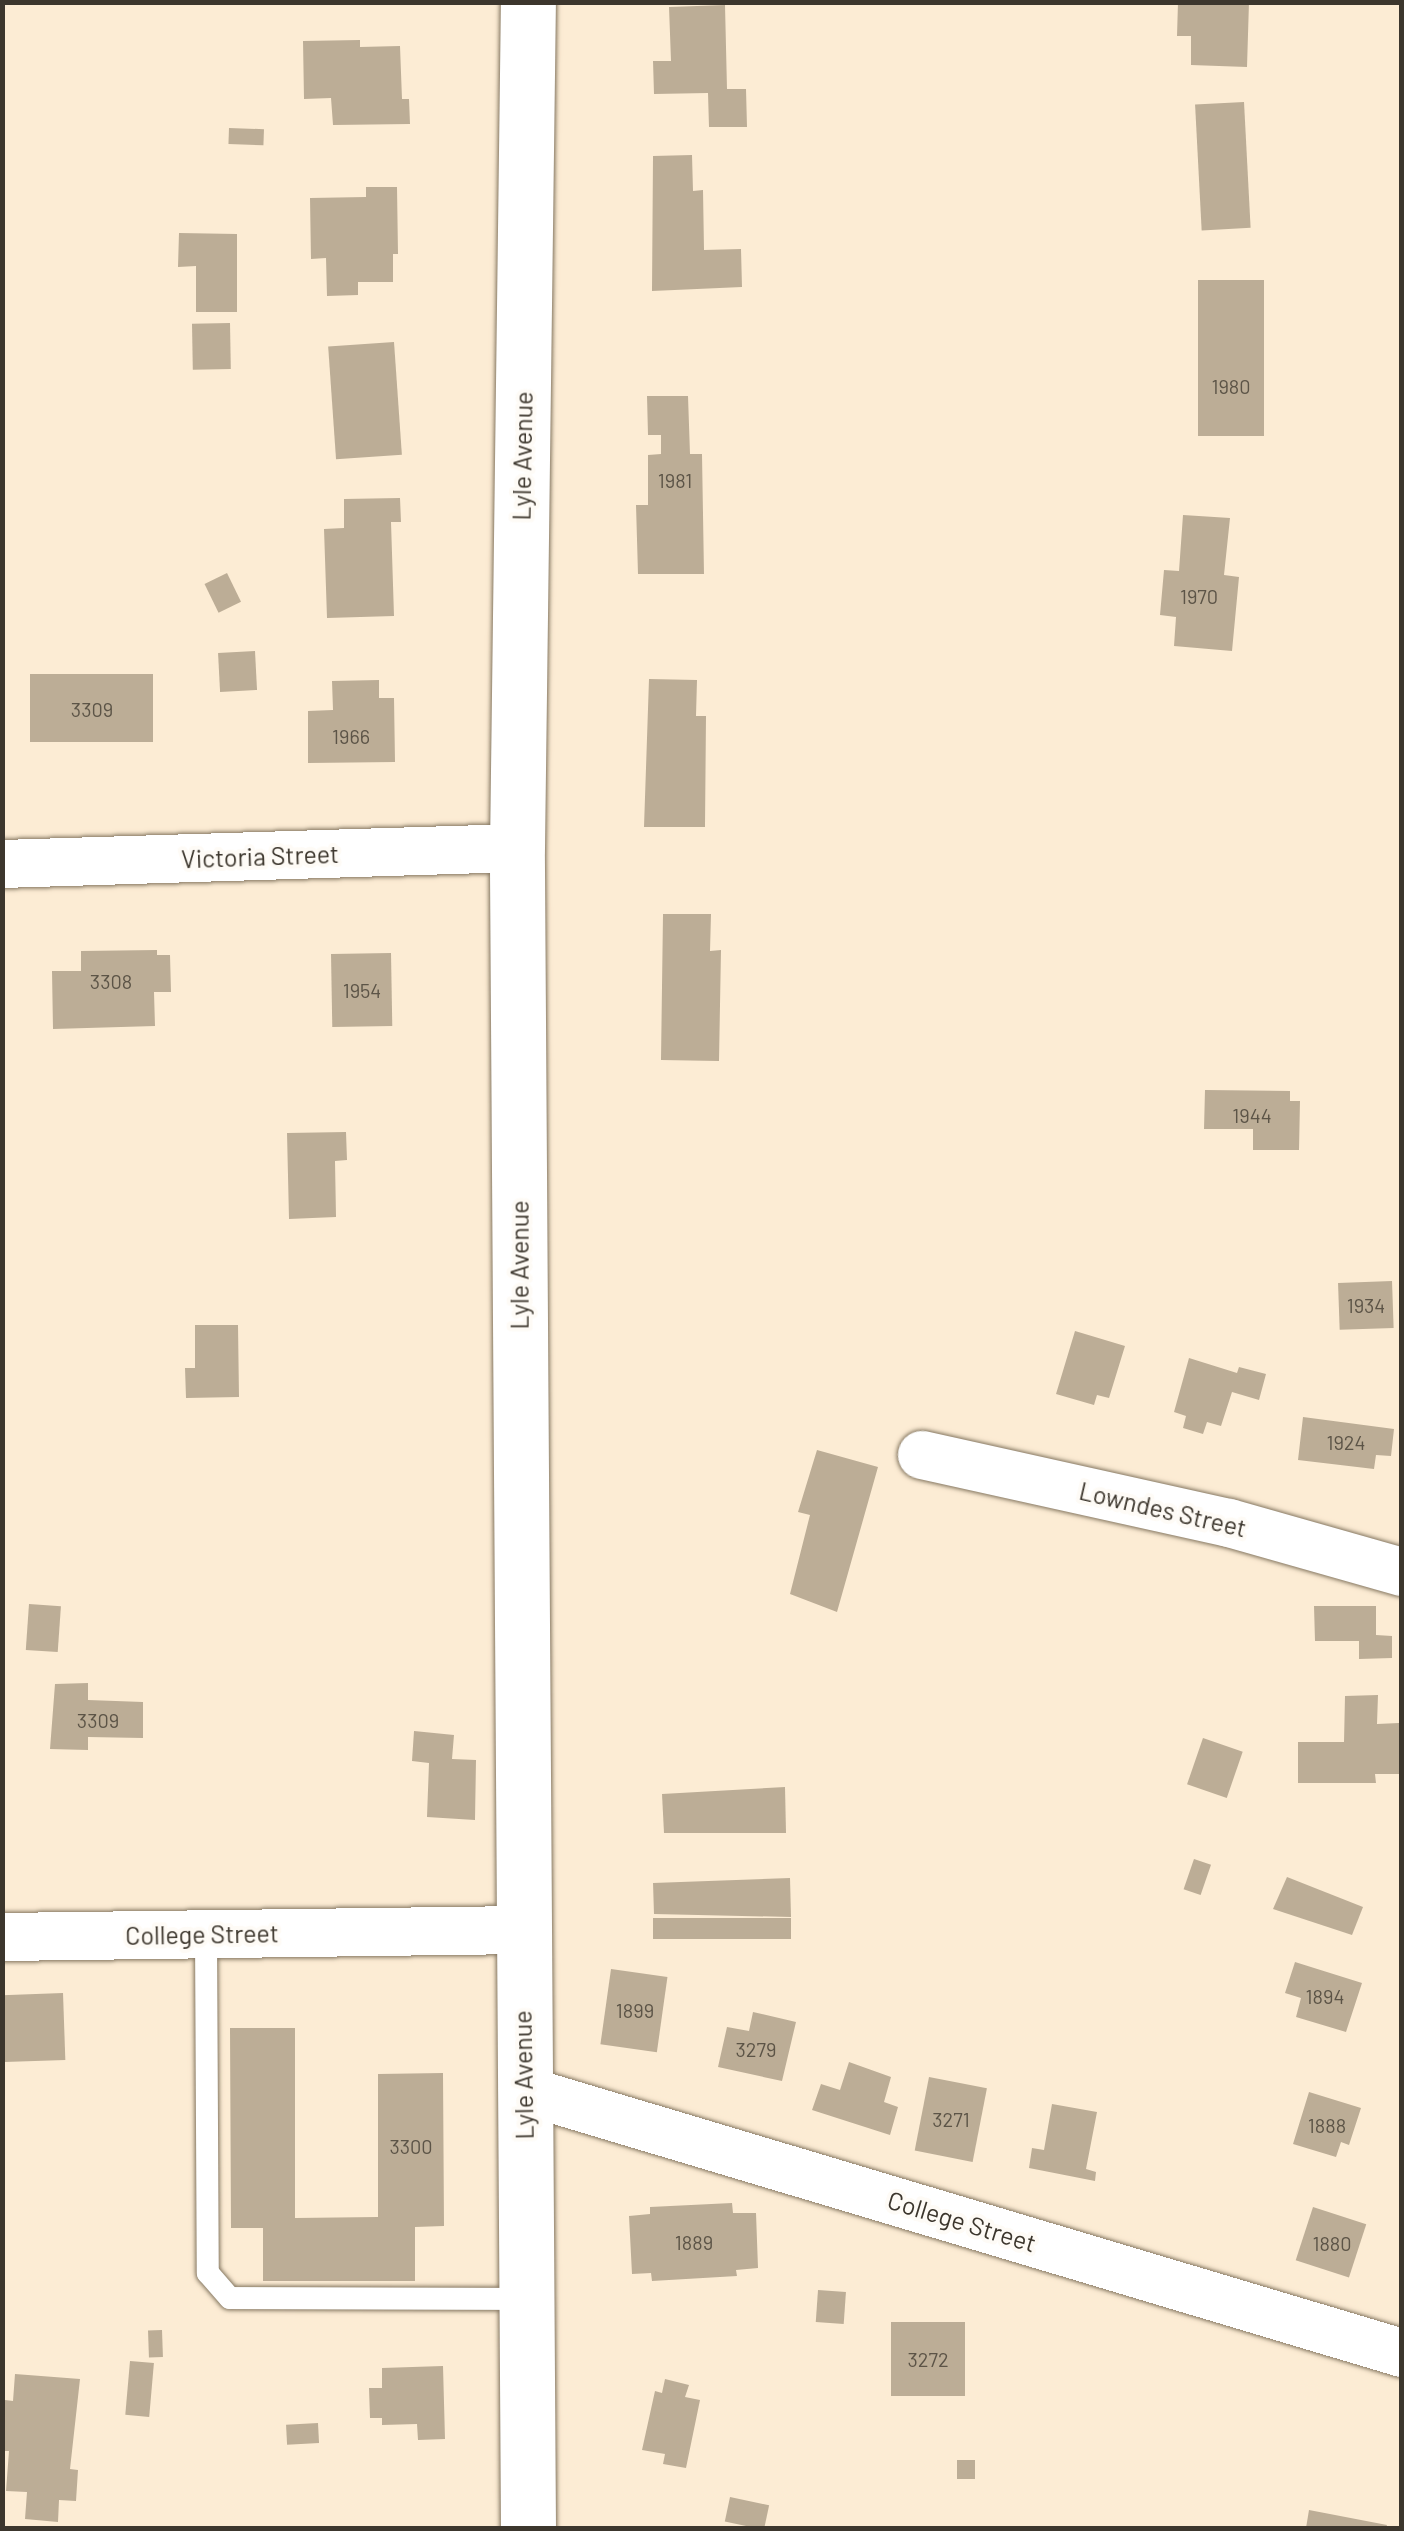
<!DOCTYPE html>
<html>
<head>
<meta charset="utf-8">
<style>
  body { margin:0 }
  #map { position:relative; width:1404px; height:2531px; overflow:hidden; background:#fcecd4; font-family:Barlow,sans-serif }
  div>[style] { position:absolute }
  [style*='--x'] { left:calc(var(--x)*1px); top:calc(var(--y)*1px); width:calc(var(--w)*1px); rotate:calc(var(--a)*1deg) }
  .building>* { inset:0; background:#bcad96; transform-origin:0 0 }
  .roads { filter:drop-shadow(0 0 2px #867862) drop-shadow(0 0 2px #867862) }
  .service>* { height:22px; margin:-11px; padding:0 11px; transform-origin:11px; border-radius:11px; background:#fff }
  .minor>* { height:48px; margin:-24px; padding:0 24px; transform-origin:24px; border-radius:24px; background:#fff }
  .tertiary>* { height:55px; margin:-27.5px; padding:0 27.5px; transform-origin:27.5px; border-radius:27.5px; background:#fff }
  span { translate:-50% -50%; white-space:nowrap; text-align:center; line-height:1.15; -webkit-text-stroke:8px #fefbf6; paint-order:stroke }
  .number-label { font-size:20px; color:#5c5447 }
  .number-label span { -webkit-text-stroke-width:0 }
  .street-label { font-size:25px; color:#3c362d }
  .frame { position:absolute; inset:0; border:5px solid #3c362d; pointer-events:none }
</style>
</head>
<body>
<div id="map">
  <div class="building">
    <div style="clip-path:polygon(1178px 2px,1249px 2px,1247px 67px,1191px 65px,1191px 36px,1177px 36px)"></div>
    <div style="clip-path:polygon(725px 5px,727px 89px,746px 89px,747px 127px,709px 127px,708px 93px,654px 94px,653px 61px,671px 61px,669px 7px)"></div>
    <div style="clip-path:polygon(360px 40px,360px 47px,400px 46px,402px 99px,409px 99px,410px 124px,333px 125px,331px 98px,304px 99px,303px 41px)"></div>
    <div style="left:1244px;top:102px;width:126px;height:49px;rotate:87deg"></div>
    <div style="left:229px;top:128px;width:35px;height:16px;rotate:2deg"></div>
    <div style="clip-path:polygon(692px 155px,693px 191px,703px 190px,704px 250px,741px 249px,742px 287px,652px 291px,653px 156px)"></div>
    <div style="clip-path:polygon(366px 187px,397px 187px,398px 254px,393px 254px,393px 282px,358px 282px,358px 295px,327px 296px,326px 258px,311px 259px,310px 198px,366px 197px)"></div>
    <div style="clip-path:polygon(179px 233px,237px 234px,237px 312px,196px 312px,196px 266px,178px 267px)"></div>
    <div style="left:1264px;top:280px;width:156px;height:66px;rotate:90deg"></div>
    <div style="left:230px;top:323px;width:46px;height:38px;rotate:89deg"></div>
    <div style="left:394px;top:342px;width:113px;height:66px;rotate:86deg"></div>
    <div style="clip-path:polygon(647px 396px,688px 396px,690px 454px,702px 454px,704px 574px,638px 574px,636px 505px,648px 505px,648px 455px,661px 454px,661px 435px,648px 435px)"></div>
    <div style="clip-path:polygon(400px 498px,401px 522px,391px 522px,394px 616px,327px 618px,324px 529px,344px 528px,344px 499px)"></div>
    <div style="clip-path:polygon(1183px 515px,1230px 518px,1224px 575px,1239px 577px,1232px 651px,1174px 646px,1176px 617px,1160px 615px,1164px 570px,1179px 571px)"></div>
    <div style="left:227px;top:573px;width:32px;height:25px;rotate:64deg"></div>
    <div style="left:255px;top:651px;width:39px;height:37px;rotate:87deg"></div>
    <div style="left:30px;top:674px;width:123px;height:68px"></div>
    <div style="clip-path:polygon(649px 679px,697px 680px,696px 716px,706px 716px,705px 827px,644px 827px)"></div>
    <div style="clip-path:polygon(379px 680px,379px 698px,394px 698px,395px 762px,308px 763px,308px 711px,333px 710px,332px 681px)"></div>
    <div style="clip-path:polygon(663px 914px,711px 914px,710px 951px,721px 950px,719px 1061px,661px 1060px)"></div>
    <div style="clip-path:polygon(157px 950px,157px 955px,170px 955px,171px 992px,154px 992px,155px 1026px,53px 1029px,52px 971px,81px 971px,81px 951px)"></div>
    <div style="left:391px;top:953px;width:73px;height:60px;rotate:89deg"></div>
    <div style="clip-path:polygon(1205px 1090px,1290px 1091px,1290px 1101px,1300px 1101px,1299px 1150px,1253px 1150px,1253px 1129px,1204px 1129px)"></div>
    <div style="clip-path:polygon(346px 1132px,347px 1160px,335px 1161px,336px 1217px,289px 1219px,287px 1133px)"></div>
    <div style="left:1392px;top:1281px;width:47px;height:54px;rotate:88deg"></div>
    <div style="clip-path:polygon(195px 1325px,238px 1325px,239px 1397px,186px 1398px,185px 1368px,195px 1368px)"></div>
    <div style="clip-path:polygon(1075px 1331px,1125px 1346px,1109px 1398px,1097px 1395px,1094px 1405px,1056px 1394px)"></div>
    <div style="clip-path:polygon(1189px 1358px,1237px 1373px,1239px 1367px,1266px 1374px,1259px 1400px,1232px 1392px,1221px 1426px,1207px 1422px,1203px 1434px,1183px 1428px,1186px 1416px,1174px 1412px)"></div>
    <div style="clip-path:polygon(1303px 1417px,1394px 1429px,1391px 1456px,1376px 1455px,1374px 1469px,1298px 1460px)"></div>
    <div style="clip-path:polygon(817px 1450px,878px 1467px,837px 1612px,790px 1594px,810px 1515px,798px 1512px)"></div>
    <div style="left:29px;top:1604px;width:32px;height:46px;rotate:4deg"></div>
    <div style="clip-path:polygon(1314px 1606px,1376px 1606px,1376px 1635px,1392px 1636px,1392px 1658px,1359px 1659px,1359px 1641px,1315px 1641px)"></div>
    <div style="clip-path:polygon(88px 1683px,88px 1700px,143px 1702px,143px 1738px,88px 1737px,88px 1750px,50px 1749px,55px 1684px)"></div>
    <div style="clip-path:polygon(1378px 1695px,1377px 1724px,1399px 1723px,1399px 1774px,1375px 1774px,1376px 1783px,1298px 1783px,1298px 1742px,1344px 1742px,1345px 1696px)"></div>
    <div style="clip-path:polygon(414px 1731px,454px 1735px,452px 1759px,476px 1760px,475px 1820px,427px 1817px,429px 1763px,412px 1761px)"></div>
    <div style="left:1203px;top:1738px;width:42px;height:49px;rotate:19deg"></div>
    <div style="clip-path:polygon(785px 1787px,786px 1833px,664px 1833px,662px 1794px)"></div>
    <div style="left:1194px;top:1859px;width:18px;height:32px;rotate:19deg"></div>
    <div style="clip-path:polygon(1287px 1877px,1363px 1907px,1352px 1935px,1273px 1909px)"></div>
    <div style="clip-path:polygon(790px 1878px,791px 1917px,654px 1914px,653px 1883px)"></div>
    <div style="left:791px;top:1918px;width:21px;height:138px;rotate:90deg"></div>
    <div style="clip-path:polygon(1295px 1962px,1362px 1983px,1346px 2032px,1296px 2017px,1301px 1998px,1285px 1993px)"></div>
    <div style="left:611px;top:1969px;width:57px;height:76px;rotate:8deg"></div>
    <div style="left:63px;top:1993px;width:67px;height:61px;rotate:88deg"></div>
    <div style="clip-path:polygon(753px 2012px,796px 2022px,782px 2081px,718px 2067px,727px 2027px,749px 2031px)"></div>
    <div style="clip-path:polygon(230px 2028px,295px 2028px,295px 2218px,378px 2217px,378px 2074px,443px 2073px,444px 2226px,415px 2227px,415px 2281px,263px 2281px,263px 2228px,231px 2228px)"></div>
    <div style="clip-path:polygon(849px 2062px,891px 2077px,884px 2102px,898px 2107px,890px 2135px,812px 2110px,821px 2084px,840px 2090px)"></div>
    <div style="left:929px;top:2077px;width:59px;height:75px;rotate:11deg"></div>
    <div style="clip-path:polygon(1309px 2092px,1361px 2108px,1349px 2145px,1341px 2142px,1336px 2157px,1293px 2144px)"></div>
    <div style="clip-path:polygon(1052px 2104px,1097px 2112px,1086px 2169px,1096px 2172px,1095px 2181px,1029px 2168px,1032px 2148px,1044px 2150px)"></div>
    <div style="clip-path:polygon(732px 2203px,733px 2213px,756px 2213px,758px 2268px,736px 2270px,737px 2276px,652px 2281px,651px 2273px,632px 2274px,629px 2216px,650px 2214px,650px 2207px)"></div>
    <div style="left:1313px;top:2207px;width:56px;height:56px;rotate:18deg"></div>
    <div style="left:818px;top:2290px;width:28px;height:32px;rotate:4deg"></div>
    <div style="left:891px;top:2322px;width:74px;height:74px"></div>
    <div style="left:162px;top:2330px;width:27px;height:14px;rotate:88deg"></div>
    <div style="left:130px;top:2361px;width:24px;height:54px;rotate:5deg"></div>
    <div style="clip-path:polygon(443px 2366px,445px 2439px,418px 2440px,417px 2424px,382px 2425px,382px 2418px,370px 2418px,369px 2388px,382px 2388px,382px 2368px)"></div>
    <div style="clip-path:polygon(15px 2374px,80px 2379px,70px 2469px,78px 2470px,76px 2501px,59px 2500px,58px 2522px,25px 2519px,27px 2492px,6px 2491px,9px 2451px,2px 2451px,2px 2424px,5px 2400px,13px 2401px)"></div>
    <div style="clip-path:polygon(665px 2379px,689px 2385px,685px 2397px,700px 2400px,686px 2468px,663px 2464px,665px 2454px,642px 2450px,655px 2391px,662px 2393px)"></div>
    <div style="left:318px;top:2423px;width:20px;height:32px;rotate:87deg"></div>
    <div style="left:957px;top:2460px;width:18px;height:19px"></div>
    <div style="left:730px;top:2497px;width:40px;height:25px;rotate:12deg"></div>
    <div style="clip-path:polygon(1309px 2510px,1387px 2525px,1386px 2528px,1306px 2528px)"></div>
  </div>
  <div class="roads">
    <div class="service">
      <div style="--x:206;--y:1934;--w:339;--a:89.7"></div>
      <div style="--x:208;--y:2273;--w:33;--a:49"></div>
      <div style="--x:230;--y:2298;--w:295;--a:0.2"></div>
    </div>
    <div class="minor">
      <div style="--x:2;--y:864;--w:515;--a:-1.78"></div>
      <div style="--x:922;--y:1455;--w:314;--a:12.5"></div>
      <div style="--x:1229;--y:1523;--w:180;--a:15.8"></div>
      <div style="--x:2;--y:1937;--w:520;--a:-0.77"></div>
      <div style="--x:523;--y:2090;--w:918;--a:16.66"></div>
    </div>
    <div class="tertiary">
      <div style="--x:528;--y:2528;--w:1680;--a:-90.38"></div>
      <div style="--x:517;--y:848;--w:846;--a:-89.26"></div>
    </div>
  </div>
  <div class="number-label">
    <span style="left:1231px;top:386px">1980</span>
    <span style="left:675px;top:480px">1981</span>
    <span style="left:1199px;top:596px">1970</span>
    <span style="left:92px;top:709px">3309</span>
    <span style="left:351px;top:736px">1966</span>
    <span style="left:111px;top:981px">3308</span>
    <span style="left:362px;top:990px">1954</span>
    <span style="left:1252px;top:1115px">1944</span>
    <span style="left:1366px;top:1305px">1934</span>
    <span style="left:1346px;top:1442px">1924</span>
    <span style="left:98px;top:1720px">3309</span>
    <span style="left:1325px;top:1996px">1894</span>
    <span style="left:635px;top:2010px">1899</span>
    <span style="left:756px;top:2049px">3279</span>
    <span style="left:951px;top:2119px">3271</span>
    <span style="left:1327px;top:2125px">1888</span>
    <span style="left:411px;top:2146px">3300</span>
    <span style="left:694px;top:2242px">1889</span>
    <span style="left:1332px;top:2243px">1880</span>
    <span style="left:928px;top:2359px">3272</span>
  </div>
  <div class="street-label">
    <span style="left:522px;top:456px;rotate:-89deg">Lyle Avenue</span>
    <span style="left:260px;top:856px;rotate:-2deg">Victoria Street</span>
    <span style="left:519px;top:1265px;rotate:-90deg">Lyle Avenue</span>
    <span style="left:1163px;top:1509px;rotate:13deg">Lowndes Street</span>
    <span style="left:202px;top:1934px;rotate:-1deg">College Street</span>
    <span style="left:523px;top:2075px;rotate:-91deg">Lyle Avenue</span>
    <span style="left:962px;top:2221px;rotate:17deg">College Street</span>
  </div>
  <div class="frame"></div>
</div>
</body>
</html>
